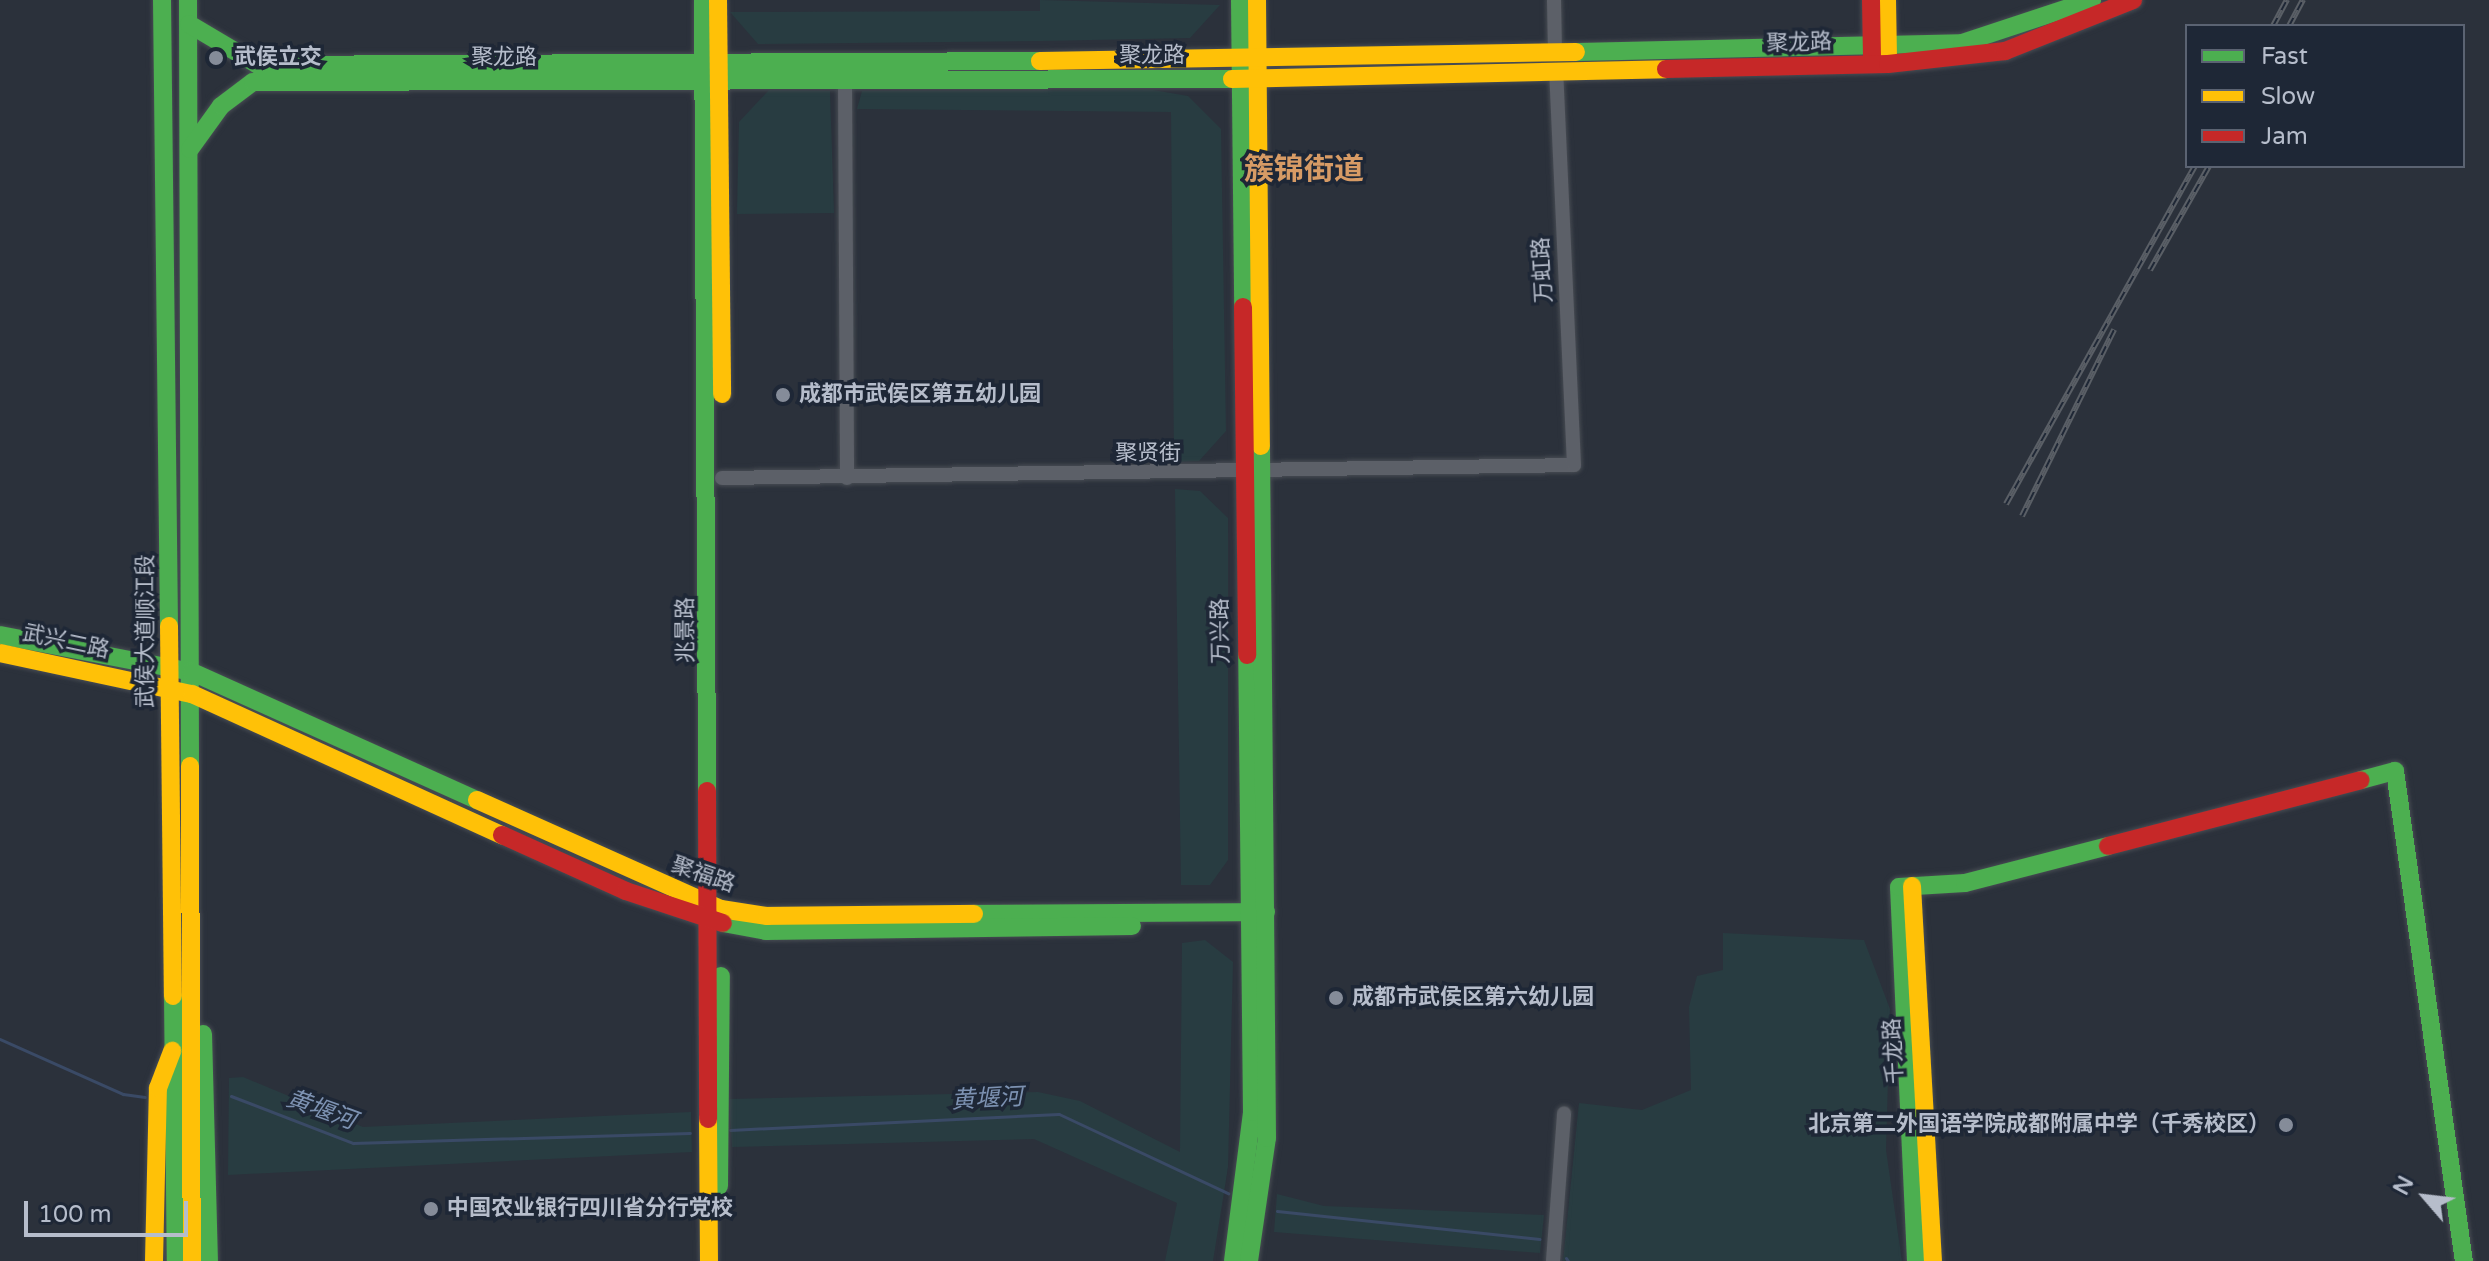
<!DOCTYPE html>
<html>
<head>
<meta charset="utf-8">
<style>
  body { margin:0 }
  #map { position:relative; width:2489px; height:1261px; overflow:hidden; background:#2b313b; font-family:"Varela Round","Noto Sans SC",sans-serif }
  div>[style] { position:absolute }
  [style*='--x'] { left:calc(var(--x)*1px); top:calc(var(--y)*1px); width:calc(var(--w)*1px); rotate:calc(var(--a)*1deg) }
  .green>* { inset:0; background:#283c41 }
  .stream>* { height:3px; margin:-1.5px; padding:0 1.5px; transform-origin:1.5px; border-radius:1.5px; background:#3a4a66 }
  .roads { filter:drop-shadow(0 0 2px #474c53) drop-shadow(0 0 2px #474c53) }
  .street>* { height:14px; margin:-7px; padding:0 7px; transform-origin:7px; border-radius:7px; background:#5c6068 }
  .fast>* { height:18px; margin:-9px; padding:0 9px; transform-origin:9px; border-radius:9px; background:#4caf50 }
  .slow>* { height:18px; margin:-9px; padding:0 9px; transform-origin:9px; border-radius:9px; background:#ffc107 }
  .jam>* { height:18px; margin:-9px; padding:0 9px; transform-origin:9px; border-radius:9px; background:#c62828 }
  .rail>* { height:6px; margin-top:-3px; transform-origin:0; background:repeating-linear-gradient(90deg,#1e2736 0 9px,#5a5f66 0 18px); box-sizing:border-box; border-block:2px solid #5a5f66 }
  .dots>* { width:22px; height:22px; translate:-50% -50%; box-sizing:border-box; border:4px solid #1e2736; border-radius:50% }
  span { translate:-50% -50%; white-space:nowrap; text-align:center; line-height:1.15; -webkit-text-stroke:7px #1e2736; paint-order:stroke }
  .street-label { font-size:22px; color:#b6bdcb }
  .poi-label { font-size:22px; color:#b6bdcb; font-weight:700 }
  .left { translate:0 -50%; text-align:left }
  .right { translate:-100% -50%; text-align:right }
  .water-label { font-size:24px; color:#7d92b2; font-style:italic }
  .district-label { font-size:30px; color:#d79b65; font-weight:700 }
  .legend { position:absolute; left:2185px; top:24px; width:280px; height:144px; box-sizing:border-box; background:#1e2736; border:2px solid #5b6372; margin:0; padding:10px 14px; list-style:none; font-size:24px; color:#b6bdcb }
  .legend li { display:flex; align-items:center; gap:16px; height:40px }
  .legend b { width:40px; border:2px solid #5b6372 }
  .north { position:absolute; left:2385px; top:1157px; width:80px; height:80px; -webkit-text-stroke:6px #1e2736; paint-order:stroke; rotate:298deg; font-size:22px; font-weight:700; line-height:32px; text-align:center; color:#b6bdcb }
  .north::after { content:''; display:block; margin:auto; width:28px; height:36px; background:#b6bdcb; clip-path:polygon(50% 0,100% 100%,50% 72%,0 100%) }
  .scale { position:absolute; left:24px; top:1201px; width:164px; height:36px; box-sizing:border-box; border:4px solid #b6bdcb; border-top:0; padding-left:10px; font-size:24px; line-height:28px; white-space:nowrap; color:#b6bdcb; -webkit-text-stroke:6px #1e2736; paint-order:stroke }
</style>
</head>
<body>
<div id="map">
  <div class="green">
    <div style="clip-path:polygon(1040px 0,1220px 5px,1190px 38px,1041px 41px,758px 44px,730px 12px,1040px 11px)"></div>
    <div style="clip-path:polygon(769px 90px,830px 91px,834px 213px,737px 214px,739px 122px)"></div>
    <div style="clip-path:polygon(1153px 90px,1188px 96px,1221px 129px,1226px 431px,1199px 461px,1174px 462px,1171px 112px,857px 109px,862px 91px)"></div>
    <div style="clip-path:polygon(1175px 489px,1200px 491px,1228px 518px,1228px 860px,1210px 885px,1181px 885px)"></div>
    <div style="clip-path:polygon(1723px 933px,1864px 940px,1890px 1009px,1886px 1150px,1902px 1261px,1563px 1261px,1579px 1103px,1642px 1110px,1691px 1090px,1689px 1007px,1697px 976px,1723px 970px)"></div>
    <div style="clip-path:polygon(1205px 940px,1233px 962px,1228px 1167px,1213px 1261px,1165px 1261px,1177px 1203px,1034px 1139px,732px 1147px,729px 1099px,1038px 1092px,1080px 1101px,1180px 1152px,1182px 943px)"></div>
    <div style="clip-path:polygon(243px 1077px,363px 1127px,691px 1112px,692px 1152px,228px 1175px,229px 1078px)"></div>
    <div style="clip-path:polygon(1277px 1194px,1324px 1206px,1544px 1215px,1540px 1253px,1274px 1232px)"></div>
  </div>
  <div class="stream">
    <div style="--x:0;--y:1039;--w:135;--a:24.1"></div>
    <div style="--x:123;--y:1094;--w:22;--a:8"></div>
    <div style="--x:231;--y:1096;--w:131;--a:21.1"></div>
    <div style="--x:353;--y:1143;--w:337;--a:-1.7"></div>
    <div style="--x:730;--y:1130;--w:329;--a:-2.8"></div>
    <div style="--x:1059;--y:1114;--w:187;--a:25.1"></div>
    <div style="--x:1277;--y:1211;--w:264;--a:6.1"></div>
    <div style="--x:1566;--y:1258;--w:4;--a:56"></div>
  </div>
  <div class="roads">
    <div class="street">
      <div style="--x:1554;--y:0;--w:53;--a:88.9"></div>
      <div style="--x:845;--y:80;--w:398;--a:89.7"></div>
      <div style="--x:722;--y:478;--w:852;--a:-0.87"></div>
      <div style="--x:1574;--y:465;--w:391;--a:-92.6"></div>
      <div style="--x:1553;--y:1261;--w:148;--a:-85.7"></div>
    </div>
    <div class="fast">
      <div style="--x:162;--y:0;--w:626;--a:89.36"></div>
      <div style="--x:188;--y:0;--w:766;--a:89.85"></div>
      <div style="--x:703;--y:0;--w:791;--a:89.71"></div>
      <div style="--x:1240;--y:0;--w:307;--a:89.4"></div>
      <div style="--x:189;--y:24;--w:80;--a:30.7"></div>
      <div style="--x:258;--y:65;--w:782;--a:-0.29"></div>
      <div style="--x:1576;--y:52;--w:386;--a:-1.3"></div>
      <div style="--x:1962;--y:43;--w:137;--a:-18.3"></div>
      <div style="--x:190;--y:149;--w:53;--a:-54.2"></div>
      <div style="--x:221;--y:106;--w:40;--a:-37"></div>
      <div style="--x:253;--y:82;--w:979;--a:-0.18"></div>
      <div style="--x:0;--y:635;--w:196;--a:10.9"></div>
      <div style="--x:192;--y:672;--w:312;--a:24.2"></div>
      <div style="--x:2361;--y:780;--w:35;--a:-15"></div>
      <div style="--x:2395;--y:771;--w:495;--a:82"></div>
      <div style="--x:974;--y:914;--w:292;--a:-0.4"></div>
      <div style="--x:723;--y:923;--w:44;--a:10.5"></div>
      <div style="--x:766;--y:931;--w:366;--a:-0.8"></div>
      <div style="--x:173;--y:996;--w:265;--a:89.4"></div>
      <div style="--x:203;--y:1034;--w:227;--a:88.5"></div>
      <div style="--x:719;--y:1186;--w:210;--a:-89.5"></div>
      <div style="--x:1233;--y:1261;--w:150;--a:-82.7"></div>
      <div style="--x:1252;--y:1112;--w:457;--a:-90.6"></div>
      <div style="--x:1249;--y:1261;--w:124;--a:-81.7"></div>
      <div style="--x:1267;--y:1138;--w:692;--a:-90.5"></div>
      <div style="--x:1916;--y:1261;--w:374;--a:-92.6"></div>
      <div style="--x:1899;--y:887;--w:66;--a:-3.5"></div>
      <div style="--x:1965;--y:883;--w:148;--a:-14.5"></div>
    </div>
    <div class="slow">
      <div style="--x:718;--y:0;--w:394;--a:89.4"></div>
      <div style="--x:1257;--y:0;--w:446;--a:89.5"></div>
      <div style="--x:1887;--y:0;--w:58;--a:89"></div>
      <div style="--x:1040;--y:61;--w:536;--a:-0.96"></div>
      <div style="--x:1232;--y:79;--w:434;--a:-1.3"></div>
      <div style="--x:169;--y:626;--w:370;--a:89.4"></div>
      <div style="--x:0;--y:653;--w:196;--a:12.1"></div>
      <div style="--x:192;--y:694;--w:341;--a:24.5"></div>
      <div style="--x:190;--y:766;--w:495;--a:89.8"></div>
      <div style="--x:477;--y:800;--w:267;--a:24.1"></div>
      <div style="--x:721;--y:909;--w:47;--a:8.7"></div>
      <div style="--x:767;--y:916;--w:207;--a:-0.6"></div>
      <div style="--x:1912;--y:886;--w:376;--a:86.8"></div>
      <div style="--x:708;--y:1119;--w:142;--a:89.6"></div>
      <div style="--x:154;--y:1261;--w:173;--a:-88.7"></div>
      <div style="--x:158;--y:1088;--w:40;--a:-69"></div>
    </div>
    <div class="jam">
      <div style="--x:1871;--y:0;--w:57;--a:89"></div>
      <div style="--x:1666;--y:69;--w:222;--a:-1.3"></div>
      <div style="--x:1888;--y:64;--w:118;--a:-6.3"></div>
      <div style="--x:2005;--y:51;--w:138;--a:-21.7"></div>
      <div style="--x:1243;--y:307;--w:348;--a:89.3"></div>
      <div style="--x:707;--y:791;--w:328;--a:89.8"></div>
      <div style="--x:502;--y:835;--w:136;--a:24.3"></div>
      <div style="--x:626;--y:891;--w:102;--a:18.3"></div>
      <div style="--x:2108;--y:846;--w:261;--a:-14.6"></div>
    </div>
  </div>
  <div class="rail">
    <div style="--x:2273;--y:26;--w:30;--a:-62"></div>
    <div style="--x:2289;--y:26;--w:30;--a:-62"></div>
    <div style="--x:2150;--y:270;--w:120;--a:-60.4"></div>
    <div style="--x:2006;--y:504;--w:387;--a:-60.8"></div>
    <div style="--x:2022;--y:516;--w:208;--a:-63.7"></div>
  </div>
  <div class="dots">
    <div style="left:216px;top:58px;background:#858c99"></div>
    <div style="left:783px;top:395px;background:#858c99"></div>
    <div style="left:1336px;top:998px;background:#858c99"></div>
    <div style="left:2286px;top:1125px;background:#858c99"></div>
    <div style="left:431px;top:1209px;background:#858c99"></div>
  </div>
  <div class="street-label">
    <span style="left:1799px;top:43px;rotate:-2deg">聚龙路</span>
    <span style="left:1152px;top:56px">聚龙路</span>
    <span style="left:504px;top:58px">聚龙路</span>
    <span style="left:1543px;top:270px;rotate:-93deg">万虹路</span>
    <span style="left:1148px;top:454px">聚贤街</span>
    <span style="left:686px;top:630px;rotate:-90deg">兆景路</span>
    <span style="left:146px;top:631px;rotate:-90deg">武侯大道顺江段</span>
    <span style="left:1221px;top:631px;rotate:-91deg">万兴路</span>
    <span style="left:66px;top:642px;rotate:12deg">武兴二路</span>
    <span style="left:703px;top:875px;rotate:19deg">聚福路</span>
    <span style="left:1894px;top:1051px;rotate:-93deg">千龙路</span>
  </div>
  <div class="poi-label">
    <span class="left" style="left:234px;top:58px">武侯立交</span>
    <span class="left" style="left:799px;top:395px">成都市武侯区第五幼儿园</span>
    <span class="left" style="left:1352px;top:998px">成都市武侯区第六幼儿园</span>
    <span class="right" style="left:2270px;top:1125px">北京第二外国语学院成都附属中学（千秀校区）</span>
    <span class="left" style="left:447px;top:1209px">中国农业银行四川省分行党校</span>
  </div>
  <div class="water-label">
    <span style="left:987px;top:1099px;rotate:-3deg">黄堰河</span>
    <span style="left:321px;top:1110px;rotate:20deg">黄堰河</span>
  </div>
  <div class="district-label">
    <span style="left:1304px;top:170px">簇锦街道</span>
  </div>
  <ul class="legend">
  <li><b style="height:10px;background:#4caf50"></b>Fast</li>
  <li><b style="height:10px;background:#ffc107"></b>Slow</li>
  <li><b style="height:10px;background:#c62828"></b>Jam</li>
  </ul>
  <div class="north">N</div>
  <div class="scale">100 m</div>
</div>
</body>
</html>
